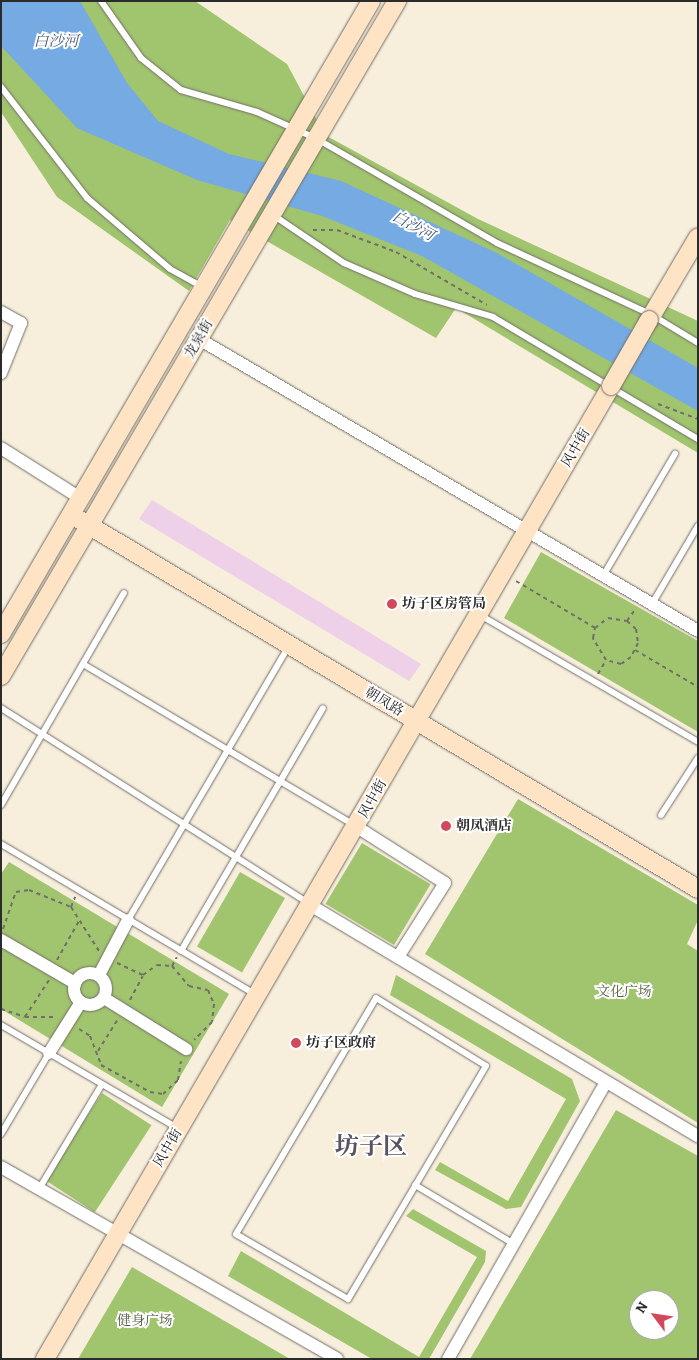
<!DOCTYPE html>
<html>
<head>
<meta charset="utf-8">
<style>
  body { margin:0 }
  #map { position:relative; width:699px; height:1360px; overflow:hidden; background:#f7eedc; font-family:Alegreya,"Noto Serif SC",serif }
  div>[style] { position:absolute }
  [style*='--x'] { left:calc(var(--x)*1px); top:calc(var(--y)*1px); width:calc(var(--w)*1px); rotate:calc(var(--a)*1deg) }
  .built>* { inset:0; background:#eed0e8 }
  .green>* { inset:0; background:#a1c46e; transform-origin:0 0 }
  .water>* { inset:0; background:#75aae2 }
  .path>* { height:2px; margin-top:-1px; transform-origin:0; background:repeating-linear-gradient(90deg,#726f69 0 4px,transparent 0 8px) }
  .roads { filter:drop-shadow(0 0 1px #726f69) drop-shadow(0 0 1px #726f69) }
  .lane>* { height:6px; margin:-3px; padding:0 3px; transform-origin:3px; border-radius:3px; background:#fff }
  .street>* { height:12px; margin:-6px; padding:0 6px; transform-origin:6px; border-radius:6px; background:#fff }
  .street>.ring { margin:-6px; padding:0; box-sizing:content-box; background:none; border:12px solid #fff; border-radius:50% }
  .secondary>* { height:18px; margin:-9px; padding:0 9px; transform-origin:9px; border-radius:9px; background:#fee4c5 }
  .bridges { filter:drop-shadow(0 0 1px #726f69) drop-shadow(0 0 1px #726f69) }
  .secondary-bridge>* { height:18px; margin:-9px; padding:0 9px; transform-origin:9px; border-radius:9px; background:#fee4c5 }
  .dots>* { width:14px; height:14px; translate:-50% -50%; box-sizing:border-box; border:2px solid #fff; border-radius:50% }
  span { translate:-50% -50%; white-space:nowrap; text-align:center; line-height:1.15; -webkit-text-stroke:4px #fff; paint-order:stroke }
  .street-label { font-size:14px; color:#2b2b2b }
  .poi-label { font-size:14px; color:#2b2b2b; font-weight:700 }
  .left { translate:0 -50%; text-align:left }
  .park-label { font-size:14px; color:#546142 }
  .water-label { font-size:15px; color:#495e74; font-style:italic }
  .town-label { font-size:24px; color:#5a5462; font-weight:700 }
  .frame { position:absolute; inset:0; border:2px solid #2b2b2b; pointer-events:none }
  .north { position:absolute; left:629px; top:1290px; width:50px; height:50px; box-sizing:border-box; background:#fff; border:1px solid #aaa; border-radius:50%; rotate:301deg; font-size:14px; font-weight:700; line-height:20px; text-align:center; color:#2b2b2b }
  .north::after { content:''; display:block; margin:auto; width:18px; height:22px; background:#d1495b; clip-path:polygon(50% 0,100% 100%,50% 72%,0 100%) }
</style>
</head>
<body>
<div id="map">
  <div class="built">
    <div style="clip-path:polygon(152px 500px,326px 606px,421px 664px,409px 681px,139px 519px)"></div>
  </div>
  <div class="green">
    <div style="clip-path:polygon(1px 1px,195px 1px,287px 64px,325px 135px,478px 219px,698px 321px,698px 453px,456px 308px,436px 338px,230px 220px,189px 291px,57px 197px,1px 112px)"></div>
    <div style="clip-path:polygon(541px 552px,698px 641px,698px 732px,504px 618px)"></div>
    <div style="clip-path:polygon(518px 799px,698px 905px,698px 920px,687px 944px,698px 951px,698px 1123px,425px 954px)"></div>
    <div style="left:362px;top:843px;width:80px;height:71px;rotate:31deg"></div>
    <div style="clip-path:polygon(9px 862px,229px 994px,162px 1107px,1px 1009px,1px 874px)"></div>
    <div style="left:240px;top:872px;width:52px;height:86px;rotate:30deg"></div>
    <div style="clip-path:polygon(396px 975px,572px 1079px,580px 1101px,521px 1207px,506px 1209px,435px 1170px,440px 1162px,508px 1201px,566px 1099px,390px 995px)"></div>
    <div style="left:102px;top:1093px;width:59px;height:104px;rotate:33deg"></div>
    <div style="clip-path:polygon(evenodd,616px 1110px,698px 1156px,698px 1359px,470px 1359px,616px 1110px,639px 1300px,669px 1300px,669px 1330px,639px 1330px,639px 1300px)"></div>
    <div style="clip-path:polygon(413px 1209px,486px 1251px,485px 1262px,429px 1359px,372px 1359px,228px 1276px,241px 1251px,419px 1357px,477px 1257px,406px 1216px)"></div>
    <div style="clip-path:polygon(132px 1267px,290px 1359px,78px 1359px)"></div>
  </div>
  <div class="water">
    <div style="clip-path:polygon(1px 1px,80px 1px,127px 83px,158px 121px,229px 154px,341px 181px,497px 253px,698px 368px,698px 411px,422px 256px,322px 216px,197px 180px,77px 128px,1px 46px)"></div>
  </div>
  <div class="path">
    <div style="--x:313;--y:230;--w:24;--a:0"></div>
    <div style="--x:337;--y:230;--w:63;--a:20.4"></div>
    <div style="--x:396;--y:252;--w:105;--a:30.2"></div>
    <div style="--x:658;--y:404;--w:43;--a:20.6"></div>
    <div style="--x:516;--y:581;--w:92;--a:30.7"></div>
    <div style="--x:627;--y:621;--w:16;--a:-55"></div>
    <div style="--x:635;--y:650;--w:73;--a:30.4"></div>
    <div style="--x:598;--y:674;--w:16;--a:-60"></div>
    <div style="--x:606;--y:660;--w:26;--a:-121"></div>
    <div style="--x:593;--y:638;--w:10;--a:-79"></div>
    <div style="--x:595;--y:628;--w:16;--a:-38"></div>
    <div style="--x:608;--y:618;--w:19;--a:9"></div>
    <div style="--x:627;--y:621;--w:12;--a:42"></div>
    <div style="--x:636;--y:629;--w:14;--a:82"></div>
    <div style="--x:638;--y:643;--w:16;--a:117"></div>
    <div style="--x:631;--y:657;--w:12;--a:145"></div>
    <div style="--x:621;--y:664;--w:16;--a:-165"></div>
    <div style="--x:71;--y:907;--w:11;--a:-68"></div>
    <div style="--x:3;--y:929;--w:39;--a:-71"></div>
    <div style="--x:16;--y:892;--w:13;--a:-9"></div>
    <div style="--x:29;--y:890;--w:45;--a:22"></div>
    <div style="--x:71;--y:907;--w:52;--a:57.5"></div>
    <div style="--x:57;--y:960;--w:47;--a:-60.7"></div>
    <div style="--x:117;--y:963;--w:29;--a:25"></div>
    <div style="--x:143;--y:975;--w:17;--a:-36"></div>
    <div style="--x:157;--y:965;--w:15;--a:4"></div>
    <div style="--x:172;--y:966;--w:26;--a:50"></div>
    <div style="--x:189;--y:986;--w:19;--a:12"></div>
    <div style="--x:208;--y:990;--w:15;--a:67"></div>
    <div style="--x:214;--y:1004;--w:18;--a:96"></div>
    <div style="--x:212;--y:1022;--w:25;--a:135"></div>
    <div style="--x:172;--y:966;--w:10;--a:-61"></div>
    <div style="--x:49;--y:980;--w:44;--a:123"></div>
    <div style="--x:25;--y:1017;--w:32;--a:0"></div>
    <div style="--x:130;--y:1000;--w:27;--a:-62"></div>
    <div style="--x:1;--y:1009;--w:25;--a:18"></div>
    <div style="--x:79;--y:1029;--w:13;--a:32"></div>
    <div style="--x:90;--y:1036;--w:31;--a:69"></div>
    <div style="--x:101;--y:1065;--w:56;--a:28.9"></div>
    <div style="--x:150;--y:1092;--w:13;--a:9"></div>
    <div style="--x:163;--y:1094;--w:21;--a:-43"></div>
    <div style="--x:178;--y:1080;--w:19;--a:-81"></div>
    <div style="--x:98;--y:1051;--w:36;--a:-58"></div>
  </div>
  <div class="roads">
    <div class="lane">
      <div style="--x:101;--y:1;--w:70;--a:54.9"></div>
      <div style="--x:141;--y:58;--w:51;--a:38.7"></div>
      <div style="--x:181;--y:90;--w:79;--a:16.1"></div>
      <div style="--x:257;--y:112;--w:66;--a:24.2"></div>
      <div style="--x:317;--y:139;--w:208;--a:30"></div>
      <div style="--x:497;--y:243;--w:171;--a:24.9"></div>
      <div style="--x:652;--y:315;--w:54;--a:31.3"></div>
      <div style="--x:1;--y:87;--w:140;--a:52.2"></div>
      <div style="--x:87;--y:198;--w:109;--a:40.5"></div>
      <div style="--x:170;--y:269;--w:37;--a:29"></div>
      <div style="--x:273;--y:215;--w:86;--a:34.1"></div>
      <div style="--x:344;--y:263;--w:77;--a:23.6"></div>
      <div style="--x:415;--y:294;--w:81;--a:16.4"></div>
      <div style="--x:493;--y:317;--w:239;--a:30.8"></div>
      <div style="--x:603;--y:576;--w:142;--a:-59.5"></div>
      <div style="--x:652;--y:604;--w:91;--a:-59.5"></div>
      <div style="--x:480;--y:615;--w:252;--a:30.2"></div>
      <div style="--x:83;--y:664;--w:315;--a:30.7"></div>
      <div style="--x:1;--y:708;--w:364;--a:32.4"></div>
      <div style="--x:1;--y:805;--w:245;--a:-59.9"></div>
      <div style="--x:661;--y:815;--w:68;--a:-57"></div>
      <div style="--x:1;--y:844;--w:296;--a:30.6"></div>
      <div style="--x:128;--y:920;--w:316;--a:-59.6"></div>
      <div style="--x:181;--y:951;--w:281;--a:-59.7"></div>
      <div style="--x:376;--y:998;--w:129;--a:31.7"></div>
      <div style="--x:486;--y:1066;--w:271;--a:120.6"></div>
      <div style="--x:348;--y:1299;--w:129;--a:-149.9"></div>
      <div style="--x:236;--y:1234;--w:274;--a:-59.3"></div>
      <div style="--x:1;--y:1025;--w:204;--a:30.3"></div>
      <div style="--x:1;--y:1134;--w:94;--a:-59.3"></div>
      <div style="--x:415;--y:1185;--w:115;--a:30.8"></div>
      <div style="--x:39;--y:1189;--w:122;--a:-59"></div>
    </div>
    <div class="street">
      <div style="--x:1;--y:312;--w:23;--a:29"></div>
      <div style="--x:21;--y:323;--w:54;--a:111.8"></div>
      <div style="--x:199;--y:339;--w:578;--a:30.33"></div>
      <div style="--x:1;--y:448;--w:93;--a:32.3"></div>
      <div style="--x:357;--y:827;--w:104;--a:32.5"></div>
      <div style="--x:445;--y:883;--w:88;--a:122.4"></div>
      <div style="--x:310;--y:905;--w:452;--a:30.8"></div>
      <div style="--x:1;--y:940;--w:86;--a:30.2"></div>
      <div class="ring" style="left:74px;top:973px;width:20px;height:20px"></div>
      <div style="--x:99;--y:975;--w:62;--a:-62.2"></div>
      <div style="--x:104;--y:998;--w:97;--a:31.9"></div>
      <div style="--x:49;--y:1053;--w:60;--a:-57.9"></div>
      <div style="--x:1;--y:1167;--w:387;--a:29.7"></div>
      <div style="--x:448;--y:1359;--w:319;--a:-60.3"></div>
    </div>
    <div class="secondary">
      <div style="--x:649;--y:320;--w:96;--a:-59.4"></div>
      <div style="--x:80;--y:520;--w:720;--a:30.84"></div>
      <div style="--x:1;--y:634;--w:733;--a:-59.69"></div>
      <div style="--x:1;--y:676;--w:783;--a:-59.6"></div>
      <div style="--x:45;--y:1359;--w:1126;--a:-59.81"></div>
    </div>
  </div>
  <div class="bridges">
    <div class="secondary-bridge">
      <div style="--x:611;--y:386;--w:76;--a:-60.1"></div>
    </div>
  </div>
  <div class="dots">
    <div style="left:392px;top:604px;background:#d1495b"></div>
    <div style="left:446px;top:826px;background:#d1495b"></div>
    <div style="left:296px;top:1043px;background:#d1495b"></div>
  </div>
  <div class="street-label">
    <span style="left:199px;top:339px;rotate:-60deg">龙泉街</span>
    <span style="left:576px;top:448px;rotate:-60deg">风中街</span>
    <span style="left:384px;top:702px;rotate:31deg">朝凤路</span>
    <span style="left:373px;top:799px;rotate:-61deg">风中街</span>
    <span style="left:168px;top:1148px;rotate:-60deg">风中街</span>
  </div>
  <div class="poi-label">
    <span class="left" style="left:402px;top:604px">坊子区房管局</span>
    <span class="left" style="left:456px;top:826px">朝凤酒店</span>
    <span class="left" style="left:306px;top:1043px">坊子区政府</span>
  </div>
  <div class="park-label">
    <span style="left:624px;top:992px">文化广场</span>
    <span style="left:145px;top:1321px">健身广场</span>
  </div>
  <div class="water-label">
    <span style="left:56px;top:42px">白沙河</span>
    <span style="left:413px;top:226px;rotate:29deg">白沙河</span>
  </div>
  <div class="town-label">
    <span style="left:371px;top:1147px">坊子区</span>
  </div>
  <div class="frame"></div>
  <div class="north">N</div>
</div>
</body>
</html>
